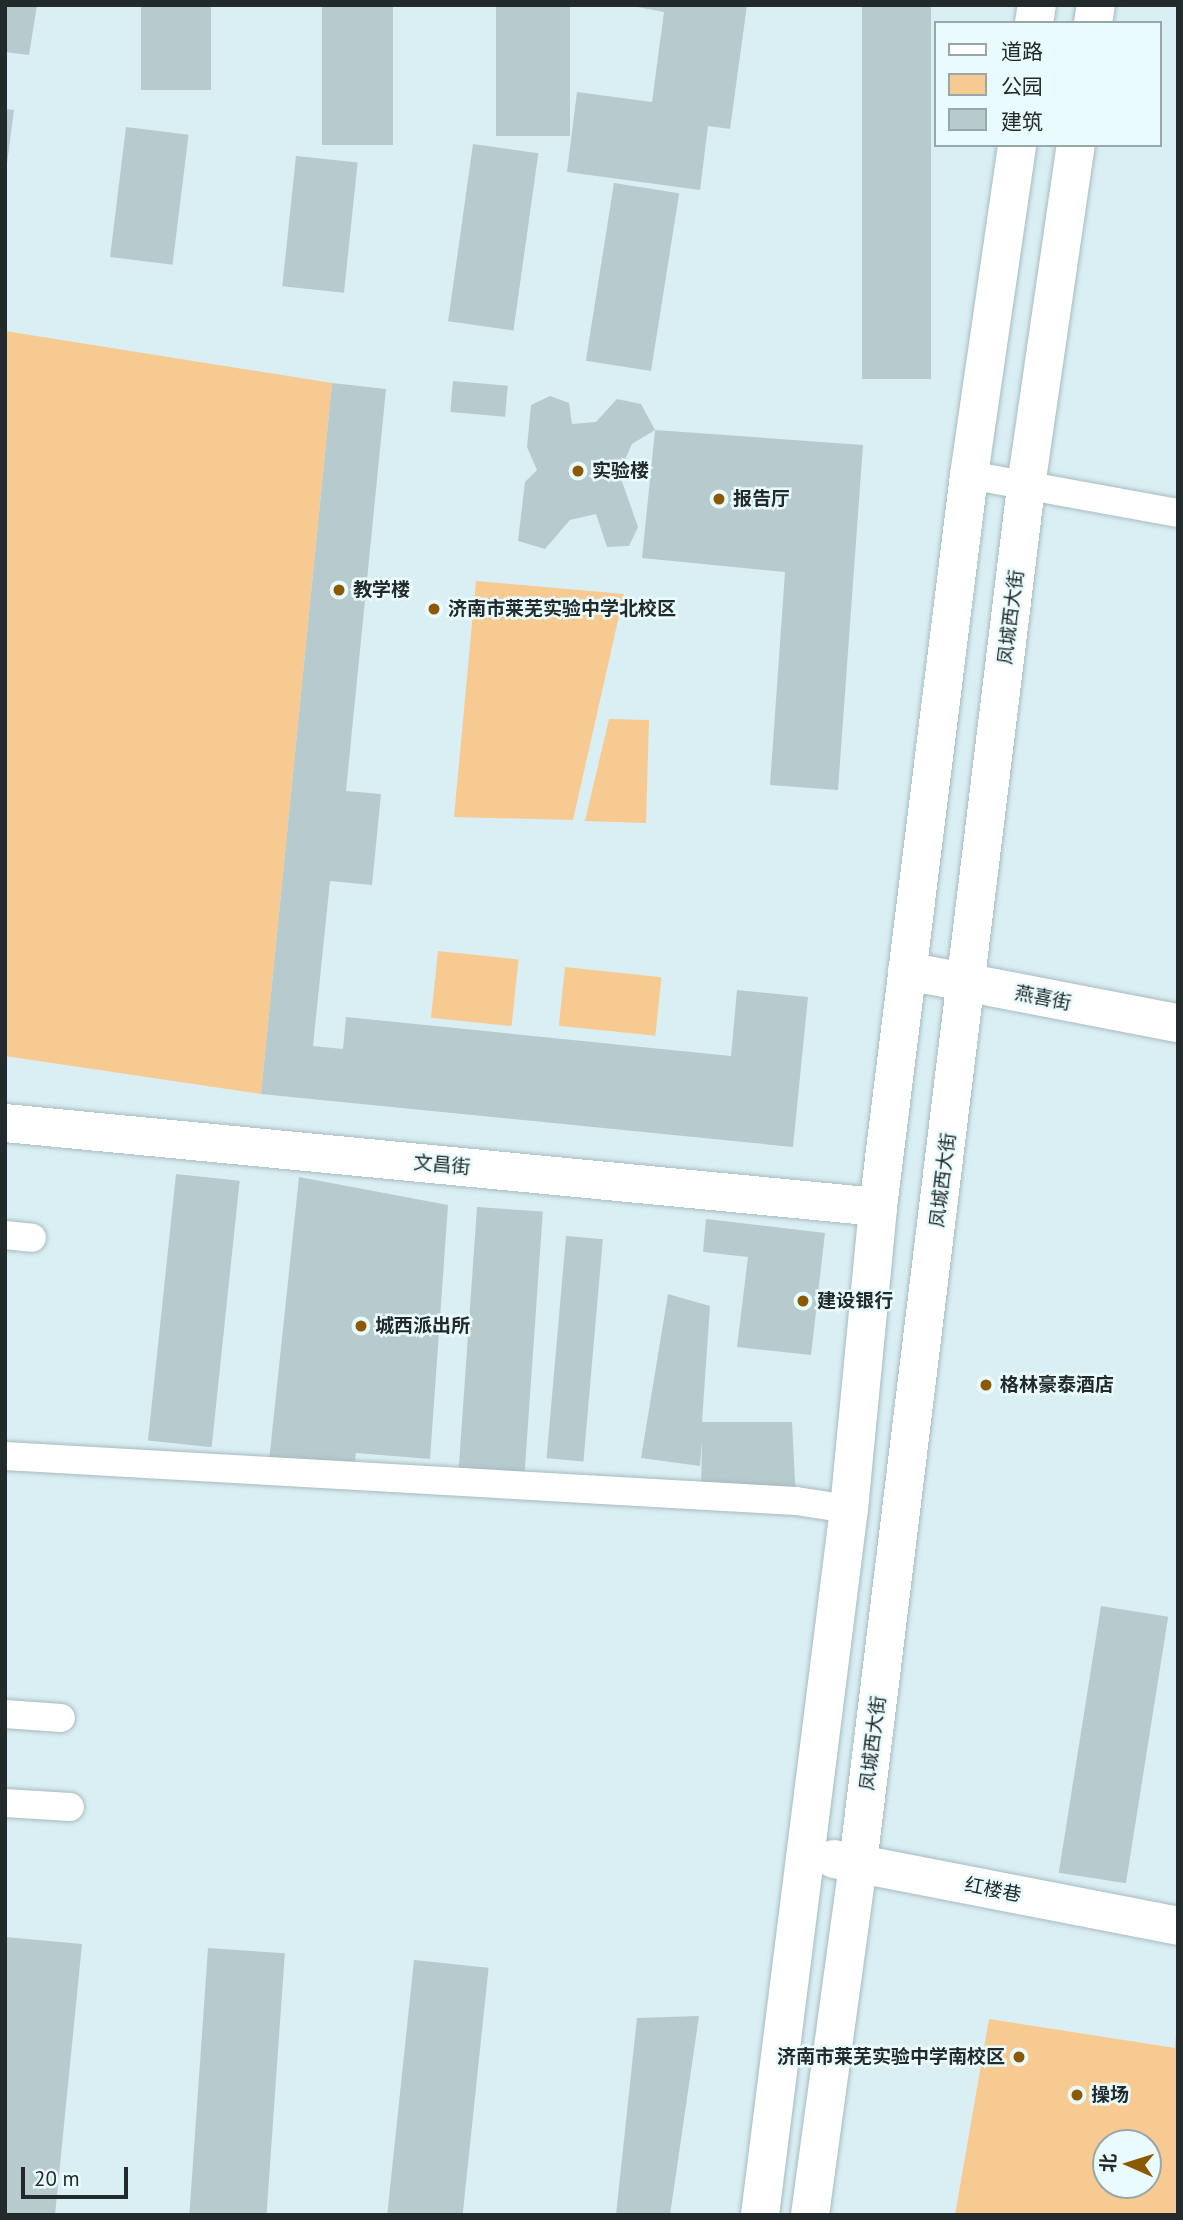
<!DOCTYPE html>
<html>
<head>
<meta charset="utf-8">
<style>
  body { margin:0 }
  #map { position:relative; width:1183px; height:2220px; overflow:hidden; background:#daeff3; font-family:"PT Sans","Noto Sans SC",sans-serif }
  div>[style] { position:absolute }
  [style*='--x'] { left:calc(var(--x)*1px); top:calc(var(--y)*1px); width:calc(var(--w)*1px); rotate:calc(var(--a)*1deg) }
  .green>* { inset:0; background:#f7ca92; transform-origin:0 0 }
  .building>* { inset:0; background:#b7cbcf; transform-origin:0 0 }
  .roads { filter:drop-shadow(0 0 2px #a7bbbf) drop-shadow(0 0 2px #a7bbbf) }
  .street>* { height:28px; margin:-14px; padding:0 14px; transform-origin:14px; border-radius:14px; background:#fff }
  .secondary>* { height:38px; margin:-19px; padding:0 19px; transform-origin:19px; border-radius:19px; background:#fff }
  .dots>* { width:19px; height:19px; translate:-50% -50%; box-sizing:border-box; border:4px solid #eafbfe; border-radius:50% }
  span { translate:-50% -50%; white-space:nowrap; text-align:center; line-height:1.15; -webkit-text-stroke:5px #eafbfe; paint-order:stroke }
  .poi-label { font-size:19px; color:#222a2b; font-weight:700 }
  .left { translate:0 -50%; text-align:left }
  .right { translate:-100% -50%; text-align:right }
  .street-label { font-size:19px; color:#222a2b }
  .frame { position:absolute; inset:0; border:7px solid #222a2b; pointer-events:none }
  .legend { position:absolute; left:934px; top:21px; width:228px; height:126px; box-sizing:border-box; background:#eafbfe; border:2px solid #9aa7aa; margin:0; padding:9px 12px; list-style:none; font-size:21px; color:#222a2b }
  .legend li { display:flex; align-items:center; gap:14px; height:35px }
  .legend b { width:35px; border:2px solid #9aa7aa }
  .north { position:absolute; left:1092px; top:2129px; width:70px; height:70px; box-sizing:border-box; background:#eafbfe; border:2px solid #9aa7aa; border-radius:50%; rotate:273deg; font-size:19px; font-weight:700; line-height:28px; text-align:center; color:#222a2b }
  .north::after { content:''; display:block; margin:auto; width:24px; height:32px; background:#8a5900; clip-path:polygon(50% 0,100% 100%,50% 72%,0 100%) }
  .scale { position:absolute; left:21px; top:2167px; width:107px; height:32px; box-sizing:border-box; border:4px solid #222a2b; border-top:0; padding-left:9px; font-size:21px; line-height:24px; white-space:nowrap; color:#222a2b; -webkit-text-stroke:5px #eafbfe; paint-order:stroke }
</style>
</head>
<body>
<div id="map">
  <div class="green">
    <div style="clip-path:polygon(5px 331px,332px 383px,261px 1094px,5px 1056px)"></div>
    <div style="clip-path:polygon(476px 581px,624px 594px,573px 820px,454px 817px)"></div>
    <div style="clip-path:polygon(609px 719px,649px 720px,646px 823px,585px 821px)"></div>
    <div style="left:438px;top:951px;width:81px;height:67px;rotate:6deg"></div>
    <div style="left:565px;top:967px;width:97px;height:59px;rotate:6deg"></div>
    <div style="clip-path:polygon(evenodd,1178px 2005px,1178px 2215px,955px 2215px,989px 2019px,1175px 2048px,1178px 2005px,1148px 2143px,1148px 2185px,1106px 2185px,1106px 2143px,1148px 2143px)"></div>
  </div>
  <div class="building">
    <div style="clip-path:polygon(5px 5px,37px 5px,29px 55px,5px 52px)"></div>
    <div style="left:141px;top:5px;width:70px;height:85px"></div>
    <div style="left:322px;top:5px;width:71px;height:140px"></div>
    <div style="left:496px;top:5px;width:74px;height:131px"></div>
    <div style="clip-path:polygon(627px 5px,747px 5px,730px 129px,708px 126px,700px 190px,567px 172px,577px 92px,652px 102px,664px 12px)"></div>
    <div style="left:862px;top:5px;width:69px;height:374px"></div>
    <div style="clip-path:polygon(5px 109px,14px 110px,7px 164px,5px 164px)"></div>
    <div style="left:126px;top:127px;width:63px;height:131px;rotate:7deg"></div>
    <div style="left:473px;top:144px;width:66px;height:179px;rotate:8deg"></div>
    <div style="left:296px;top:156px;width:62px;height:131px;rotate:6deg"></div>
    <div style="left:614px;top:183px;width:66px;height:180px;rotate:9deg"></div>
    <div style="left:453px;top:381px;width:55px;height:31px;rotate:5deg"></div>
    <div style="clip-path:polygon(332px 383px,386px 389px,346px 791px,381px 794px,372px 885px,330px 881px,313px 1046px,343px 1049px,346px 1017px,731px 1056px,737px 990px,808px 997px,793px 1147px,261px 1094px)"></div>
    <div style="clip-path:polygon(550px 396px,569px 403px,572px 424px,596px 422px,617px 399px,641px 404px,655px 430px,632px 444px,619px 473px,638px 527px,629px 546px,607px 547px,596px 514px,570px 520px,545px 549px,518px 541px,525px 482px,537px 470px,527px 447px,531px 405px)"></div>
    <div style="clip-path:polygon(655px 430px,863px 445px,838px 790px,770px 785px,785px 572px,642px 558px)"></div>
    <div style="left:176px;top:1174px;width:64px;height:268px;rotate:6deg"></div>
    <div style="clip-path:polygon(299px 1177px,448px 1205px,430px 1459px,356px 1453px,353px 1476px,268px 1471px)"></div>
    <div style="left:477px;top:1207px;width:66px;height:276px;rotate:4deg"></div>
    <div style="clip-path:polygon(706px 1219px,825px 1233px,811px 1355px,737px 1347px,748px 1257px,703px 1252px)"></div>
    <div style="left:566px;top:1236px;width:37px;height:223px;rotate:5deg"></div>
    <div style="clip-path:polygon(668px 1294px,710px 1306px,702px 1422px,792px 1422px,796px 1501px,701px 1496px,702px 1440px,700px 1466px,641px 1458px)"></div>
    <div style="left:1101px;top:1606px;width:68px;height:270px;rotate:9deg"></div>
    <div style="clip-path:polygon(5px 1937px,82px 1944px,55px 2215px,5px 2215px)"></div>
    <div style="left:208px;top:1948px;width:77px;height:268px;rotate:4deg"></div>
    <div style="left:414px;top:1960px;width:75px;height:256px;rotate:6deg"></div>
    <div style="clip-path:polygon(699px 2016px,670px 2215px,616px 2215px,637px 2018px)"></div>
  </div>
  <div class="roads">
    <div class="street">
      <div style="--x:969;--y:475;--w:212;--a:10.3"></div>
      <div style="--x:5;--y:1235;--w:27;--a:6"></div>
      <div style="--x:5;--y:1456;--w:792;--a:3.26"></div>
      <div style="--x:796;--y:1501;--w:54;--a:8.6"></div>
      <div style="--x:5;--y:1714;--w:56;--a:4.1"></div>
      <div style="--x:5;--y:1803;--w:65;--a:3.5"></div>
    </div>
    <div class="secondary">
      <div style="--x:1034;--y:23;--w:18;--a:-81"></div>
      <div style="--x:1093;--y:23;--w:18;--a:-81"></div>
      <div style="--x:907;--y:971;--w:276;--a:10.9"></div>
      <div style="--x:5;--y:1123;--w:877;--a:5.5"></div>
      <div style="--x:834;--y:1859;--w:350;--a:11"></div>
      <div style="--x:760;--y:2215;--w:712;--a:-82.82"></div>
      <div style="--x:849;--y:1509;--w:303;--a:-84.5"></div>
      <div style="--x:878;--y:1207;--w:738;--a:-82.91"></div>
      <div style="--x:969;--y:475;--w:333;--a:-81.7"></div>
      <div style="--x:810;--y:2215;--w:355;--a:-82.2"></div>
      <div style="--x:858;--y:1863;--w:1387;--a:-83.04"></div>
      <div style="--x:1026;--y:486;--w:345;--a:-81.7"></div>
    </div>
  </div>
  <div class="dots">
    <div style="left:578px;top:471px;background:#8a5900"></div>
    <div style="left:719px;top:499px;background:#8a5900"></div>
    <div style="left:339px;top:590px;background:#8a5900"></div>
    <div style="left:434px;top:609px;background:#8a5900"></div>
    <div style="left:803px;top:1301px;background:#8a5900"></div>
    <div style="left:361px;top:1326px;background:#8a5900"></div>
    <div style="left:986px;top:1385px;background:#8a5900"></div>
    <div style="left:1019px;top:2057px;background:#8a5900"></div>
    <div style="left:1077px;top:2095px;background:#8a5900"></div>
  </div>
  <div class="poi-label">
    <span class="left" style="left:592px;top:471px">实验楼</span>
    <span class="left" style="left:733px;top:499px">报告厅</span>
    <span class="left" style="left:353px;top:590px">教学楼</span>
    <span class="left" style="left:448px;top:609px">济南市莱芜实验中学北校区</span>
    <span class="left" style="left:817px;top:1301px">建设银行</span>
    <span class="left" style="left:375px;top:1326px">城西派出所</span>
    <span class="left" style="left:1000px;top:1385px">格林豪泰酒店</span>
    <span class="right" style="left:1005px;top:2057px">济南市莱芜实验中学南校区</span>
    <span class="left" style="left:1091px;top:2095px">操场</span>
  </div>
  <div class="street-label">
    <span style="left:1011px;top:617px;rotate:-83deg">凤城西大街</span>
    <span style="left:1043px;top:998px;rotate:11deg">燕喜街</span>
    <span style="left:442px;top:1165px;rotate:5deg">文昌街</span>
    <span style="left:943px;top:1180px;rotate:-83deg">凤城西大街</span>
    <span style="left:873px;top:1743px;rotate:-83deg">凤城西大街</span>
    <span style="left:993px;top:1890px;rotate:11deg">红楼巷</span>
  </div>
  <div class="frame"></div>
  <ul class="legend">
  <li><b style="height:9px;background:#fff"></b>道路</li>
  <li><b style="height:19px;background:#f7ca92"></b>公园</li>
  <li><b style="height:19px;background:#b7cbcf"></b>建筑</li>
  </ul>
  <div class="north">北</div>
  <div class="scale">20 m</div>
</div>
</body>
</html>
